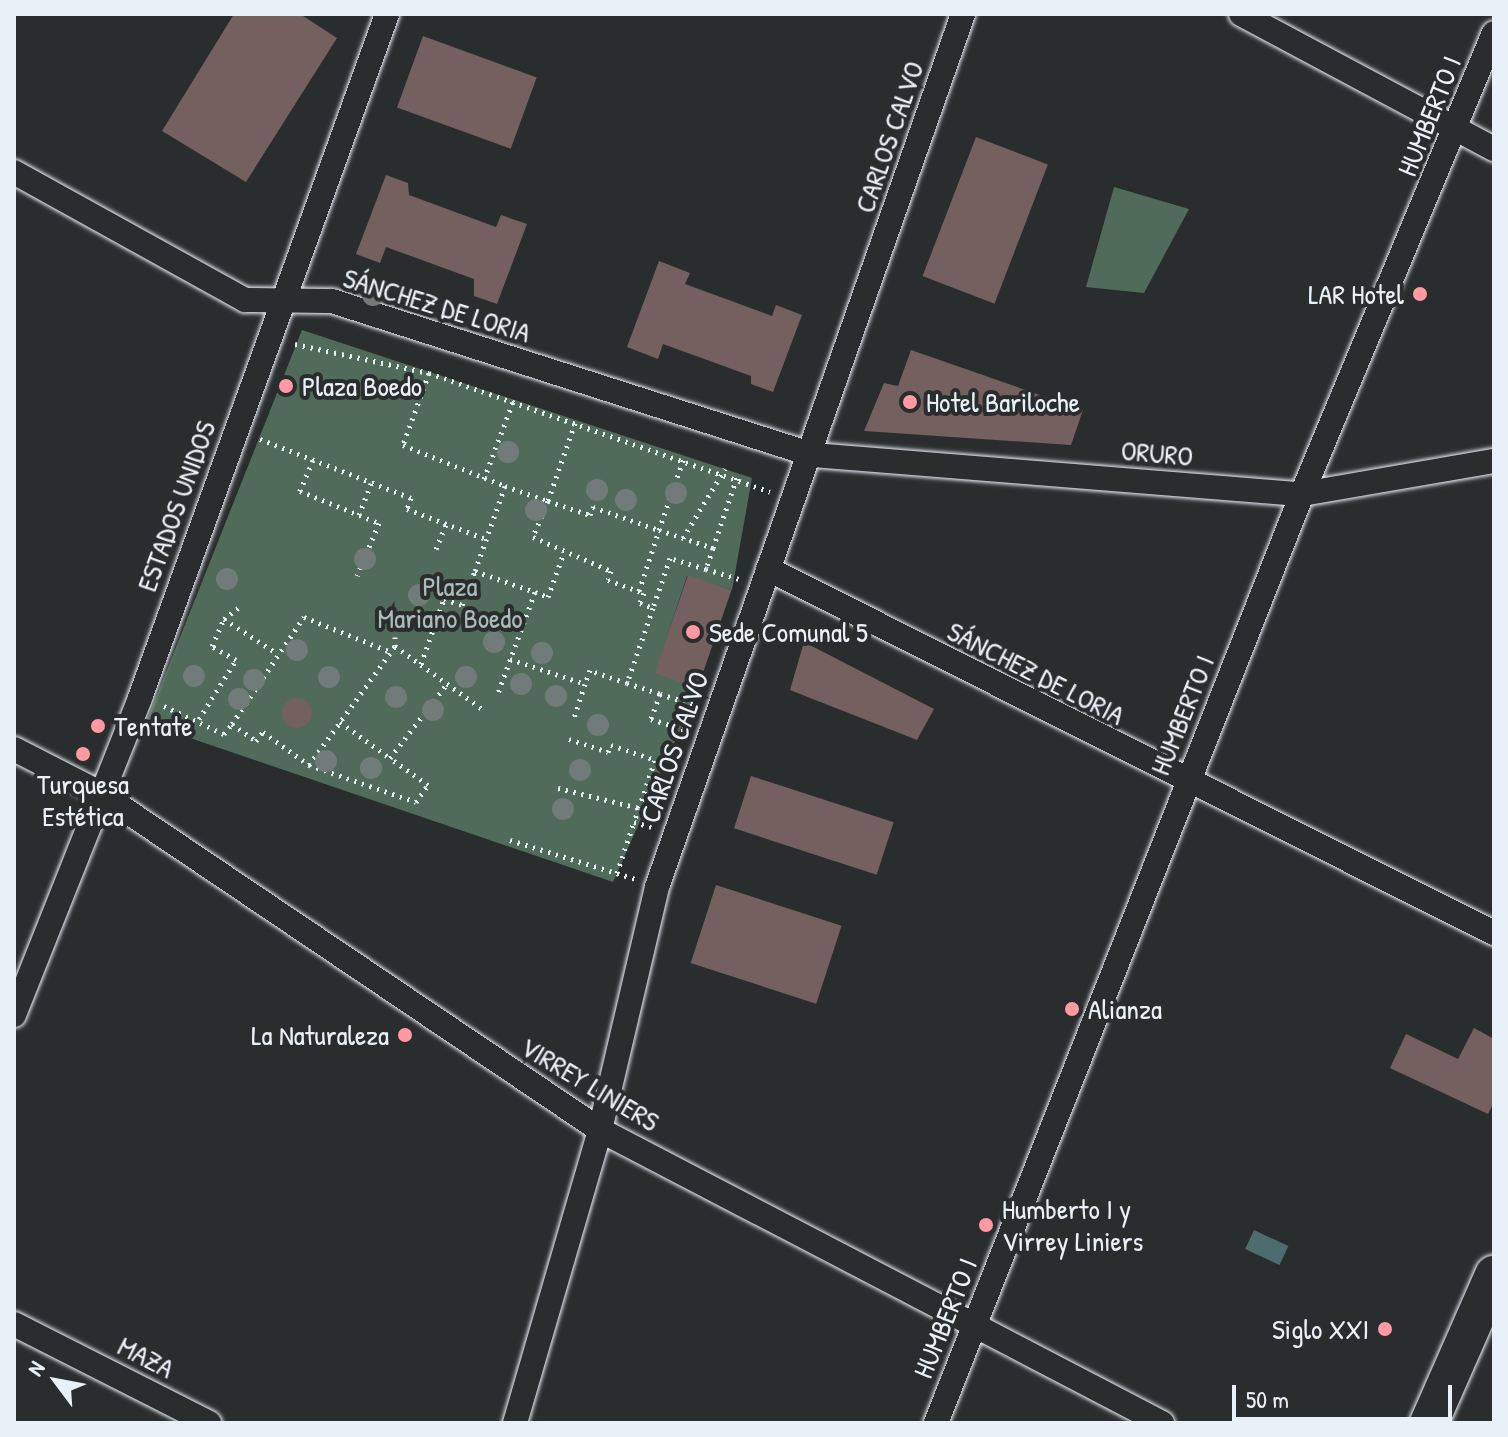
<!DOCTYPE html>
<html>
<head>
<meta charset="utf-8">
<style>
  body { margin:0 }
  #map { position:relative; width:1508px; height:1437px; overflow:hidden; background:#2a2d2e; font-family:"Patrick Hand",sans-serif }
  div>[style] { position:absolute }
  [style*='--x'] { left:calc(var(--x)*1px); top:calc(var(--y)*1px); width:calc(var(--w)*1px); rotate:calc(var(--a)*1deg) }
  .green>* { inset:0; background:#506b59 }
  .water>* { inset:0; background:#4d6c6e; transform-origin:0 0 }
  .building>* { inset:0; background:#73605f; transform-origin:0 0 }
  .round { border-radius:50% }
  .path>* { height:5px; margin-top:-2.5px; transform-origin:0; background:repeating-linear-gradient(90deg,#e8f1f8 0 2px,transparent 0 8px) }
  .roads { filter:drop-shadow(0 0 2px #e8f1f8) drop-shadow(0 0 2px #e8f1f8) }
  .street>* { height:24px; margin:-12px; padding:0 12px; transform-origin:12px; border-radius:12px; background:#2a2d2e }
  .primary>* { height:38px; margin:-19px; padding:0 19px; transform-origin:19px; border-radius:19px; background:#2a2d2e }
  .trees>* { width:22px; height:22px; margin:-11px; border-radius:50%; background:#717b7a }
  .dots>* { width:22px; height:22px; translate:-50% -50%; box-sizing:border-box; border:4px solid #2a2d2e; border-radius:50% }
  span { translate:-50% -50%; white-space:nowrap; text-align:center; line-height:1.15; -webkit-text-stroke:8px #2a2d2e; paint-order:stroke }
  .street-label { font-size:28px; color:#e8f1f8 }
  .poi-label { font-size:28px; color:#e8f1f8 }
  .right { translate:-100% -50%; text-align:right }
  .left { translate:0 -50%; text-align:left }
  .park-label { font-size:28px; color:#abbbb8 }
  .frame { position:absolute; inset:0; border:16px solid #e8f1f8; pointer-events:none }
  .north { position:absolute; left:16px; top:1341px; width:80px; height:80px; -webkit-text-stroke:6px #2a2d2e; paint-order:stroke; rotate:302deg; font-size:22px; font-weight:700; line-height:32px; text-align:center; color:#e8f1f8 }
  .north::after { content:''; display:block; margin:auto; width:28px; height:36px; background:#e8f1f8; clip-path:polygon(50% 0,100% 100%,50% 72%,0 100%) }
  .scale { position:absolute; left:1232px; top:1385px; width:220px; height:36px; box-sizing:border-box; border:4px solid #e8f1f8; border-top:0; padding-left:10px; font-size:24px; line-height:28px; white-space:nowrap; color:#e8f1f8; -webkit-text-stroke:6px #2a2d2e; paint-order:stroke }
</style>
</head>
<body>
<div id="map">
  <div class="green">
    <div style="clip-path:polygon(1114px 187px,1189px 209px,1144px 293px,1086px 287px)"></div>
    <div style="clip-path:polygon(302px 330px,752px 478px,732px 590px,687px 576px,655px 673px,699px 688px,613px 882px,146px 723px)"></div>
  </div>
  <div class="water">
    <div style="left:1254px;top:1230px;width:38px;height:21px;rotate:25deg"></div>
  </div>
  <div class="building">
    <div style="clip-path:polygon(234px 14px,300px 14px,337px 38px,246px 182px,162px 131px)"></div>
    <div style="left:423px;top:36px;width:121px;height:76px;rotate:20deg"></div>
    <div style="left:976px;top:137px;width:77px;height:149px;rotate:21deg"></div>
    <div style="clip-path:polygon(386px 175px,408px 183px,409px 195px,496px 227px,501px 215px,527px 224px,497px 304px,474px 296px,474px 279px,386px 247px,380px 263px,356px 254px)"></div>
    <div style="clip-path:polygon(659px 261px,690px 273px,685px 284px,772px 316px,776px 305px,802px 315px,773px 392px,751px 384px,751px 376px,663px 344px,658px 359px,627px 347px)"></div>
    <div style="clip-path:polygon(911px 350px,1083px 410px,1071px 445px,864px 431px,884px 383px,898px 386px)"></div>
    <div style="left:688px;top:575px;width:46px;height:104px;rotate:19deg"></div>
    <div style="clip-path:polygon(804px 642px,934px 709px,917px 740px,790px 690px)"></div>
    <div class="round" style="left:282px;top:698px;width:30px;height:30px"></div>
    <div style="left:751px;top:776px;width:150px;height:55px;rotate:18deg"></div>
    <div style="left:716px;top:885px;width:132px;height:82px;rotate:18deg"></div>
    <div style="clip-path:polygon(1474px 1028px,1494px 1039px,1494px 1102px,1488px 1114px,1390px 1068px,1406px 1034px,1458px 1059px)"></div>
  </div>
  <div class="path">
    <div style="--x:295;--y:344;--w:137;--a:12.2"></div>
    <div style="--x:429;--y:373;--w:361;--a:19.2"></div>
    <div style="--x:429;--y:373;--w:77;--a:109.9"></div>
    <div style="--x:403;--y:445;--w:110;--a:21.9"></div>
    <div style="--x:505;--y:486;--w:90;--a:109.4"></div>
    <div style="--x:575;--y:423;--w:83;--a:109.1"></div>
    <div style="--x:548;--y:501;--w:44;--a:18.4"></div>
    <div style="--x:590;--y:515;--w:9;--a:-69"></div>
    <div style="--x:593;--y:507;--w:70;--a:19.2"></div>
    <div style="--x:659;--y:530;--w:79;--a:-70.9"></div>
    <div style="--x:260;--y:439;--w:162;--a:21.3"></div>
    <div style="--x:411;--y:498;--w:12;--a:110"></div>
    <div style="--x:407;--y:509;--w:85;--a:20.8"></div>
    <div style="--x:313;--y:460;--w:34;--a:113"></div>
    <div style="--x:300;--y:491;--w:85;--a:22.1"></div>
    <div style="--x:379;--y:523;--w:57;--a:112.5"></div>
    <div style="--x:484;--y:479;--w:82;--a:-69.4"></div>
    <div style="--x:505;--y:486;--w:46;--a:19.2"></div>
    <div style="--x:548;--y:501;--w:39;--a:113"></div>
    <div style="--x:533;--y:537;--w:85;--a:23.6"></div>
    <div style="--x:611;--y:571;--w:9;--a:108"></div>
    <div style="--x:608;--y:580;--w:38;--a:20"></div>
    <div style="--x:644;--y:593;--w:11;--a:112"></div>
    <div style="--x:640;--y:603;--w:14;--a:21"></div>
    <div style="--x:653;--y:608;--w:79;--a:109.1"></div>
    <div style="--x:627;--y:683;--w:39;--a:-161"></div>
    <div style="--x:590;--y:670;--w:15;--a:110"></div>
    <div style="--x:359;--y:515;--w:34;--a:-69"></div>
    <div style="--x:683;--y:538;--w:81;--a:-58.7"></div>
    <div style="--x:713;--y:548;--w:78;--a:-71.3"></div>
    <div style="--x:436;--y:549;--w:27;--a:-68"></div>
    <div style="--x:706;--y:569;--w:34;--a:17"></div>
    <div style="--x:639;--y:591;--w:64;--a:-71.8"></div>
    <div style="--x:659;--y:530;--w:57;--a:18.4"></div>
    <div style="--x:713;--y:548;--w:22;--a:108"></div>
    <div style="--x:706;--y:569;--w:38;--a:-163"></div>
    <div style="--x:670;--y:558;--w:53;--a:108.8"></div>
    <div style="--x:535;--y:592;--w:14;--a:21"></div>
    <div style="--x:548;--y:597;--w:45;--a:-70.3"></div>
    <div style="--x:224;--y:619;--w:64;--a:32.9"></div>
    <div style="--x:395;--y:637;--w:9;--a:90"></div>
    <div style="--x:510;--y:659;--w:79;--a:18.4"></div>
    <div style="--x:585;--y:684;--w:38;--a:108"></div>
    <div style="--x:421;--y:664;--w:69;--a:-70.5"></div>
    <div style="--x:444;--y:599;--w:19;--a:18"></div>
    <div style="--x:462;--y:605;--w:36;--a:-69"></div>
    <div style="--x:475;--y:571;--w:64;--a:19.3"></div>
    <div style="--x:535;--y:592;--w:108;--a:110.1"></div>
    <div style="--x:627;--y:683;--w:35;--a:18"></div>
    <div style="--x:660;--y:694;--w:27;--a:110"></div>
    <div style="--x:651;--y:719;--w:38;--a:18"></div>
    <div style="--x:660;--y:694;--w:34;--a:17"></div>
    <div style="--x:164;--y:706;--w:66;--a:25"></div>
    <div style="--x:224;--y:734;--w:13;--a:-51"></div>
    <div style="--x:232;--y:724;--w:29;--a:35"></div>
    <div style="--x:256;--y:741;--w:11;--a:-52"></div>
    <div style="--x:263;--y:732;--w:57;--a:35.7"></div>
    <div style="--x:309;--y:765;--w:147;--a:-54.1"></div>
    <div style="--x:395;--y:646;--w:111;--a:35.8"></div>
    <div style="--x:199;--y:719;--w:70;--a:-57.9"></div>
    <div style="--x:236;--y:660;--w:28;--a:-150"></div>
    <div style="--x:212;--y:646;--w:30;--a:-66"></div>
    <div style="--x:224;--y:619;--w:18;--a:-38"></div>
    <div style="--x:340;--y:722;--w:62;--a:35.8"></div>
    <div style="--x:232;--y:724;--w:129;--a:-56.1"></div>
    <div style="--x:304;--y:617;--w:94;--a:21.9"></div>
    <div style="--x:569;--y:739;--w:41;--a:18.4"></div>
    <div style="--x:608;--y:752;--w:8;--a:-67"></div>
    <div style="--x:611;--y:745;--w:65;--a:18.7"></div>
    <div style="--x:309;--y:765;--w:113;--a:19.1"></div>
    <div style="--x:416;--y:802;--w:21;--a:-55"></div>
    <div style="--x:428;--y:785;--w:47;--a:-144.6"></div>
    <div style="--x:390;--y:758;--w:93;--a:-52.4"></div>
    <div style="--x:558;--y:788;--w:83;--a:13.9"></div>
    <div style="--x:639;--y:808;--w:15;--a:110"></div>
    <div style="--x:634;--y:822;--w:18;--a:16"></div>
    <div style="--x:639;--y:808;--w:51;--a:-71.6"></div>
    <div style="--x:510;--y:840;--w:131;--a:17.3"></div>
    <div style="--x:617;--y:873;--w:54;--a:-71.6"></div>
  </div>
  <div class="roads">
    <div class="street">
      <div style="--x:1241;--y:14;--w:287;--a:28.1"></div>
      <div style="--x:14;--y:172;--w:264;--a:29"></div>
      <div style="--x:245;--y:300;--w:87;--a:0.7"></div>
      <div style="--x:332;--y:301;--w:505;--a:17.75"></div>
      <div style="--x:813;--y:455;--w:491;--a:4.6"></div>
      <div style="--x:1302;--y:494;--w:195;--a:-9.8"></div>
      <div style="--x:768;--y:569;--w:812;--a:26.63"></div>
      <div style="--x:14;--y:749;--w:97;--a:27.1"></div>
      <div style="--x:100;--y:793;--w:603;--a:33.98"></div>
      <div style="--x:600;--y:1130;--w:634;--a:27.54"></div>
      <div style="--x:14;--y:1015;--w:341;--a:-68.3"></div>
      <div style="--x:140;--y:698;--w:727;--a:-70.14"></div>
      <div style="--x:14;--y:1324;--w:219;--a:26.9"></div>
      <div style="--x:515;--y:1423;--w:305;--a:-73.8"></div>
      <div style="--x:600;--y:1130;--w:250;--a:-76.8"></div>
      <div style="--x:657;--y:887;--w:925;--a:-70.68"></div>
      <div style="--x:936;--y:1423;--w:998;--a:-68.5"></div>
      <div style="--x:1302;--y:494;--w:499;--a:-67.4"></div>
    </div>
    <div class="primary">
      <div style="--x:1429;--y:1423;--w:162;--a:-66.3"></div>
    </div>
  </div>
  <div class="trees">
    <div style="left:373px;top:295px"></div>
    <div style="left:508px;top:452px"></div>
    <div style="left:597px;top:490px"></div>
    <div style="left:676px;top:493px"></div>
    <div style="left:626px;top:500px"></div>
    <div style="left:536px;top:510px"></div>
    <div style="left:365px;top:559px"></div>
    <div style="left:227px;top:579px"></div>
    <div style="left:419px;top:595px"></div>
    <div style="left:494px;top:642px"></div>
    <div style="left:297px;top:650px"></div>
    <div style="left:542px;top:653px"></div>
    <div style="left:194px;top:676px"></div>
    <div style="left:329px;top:677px"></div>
    <div style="left:466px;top:677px"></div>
    <div style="left:254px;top:680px"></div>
    <div style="left:521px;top:684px"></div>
    <div style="left:556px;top:696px"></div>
    <div style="left:396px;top:697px"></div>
    <div style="left:239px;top:699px"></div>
    <div style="left:433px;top:710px"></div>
    <div style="left:598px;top:725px"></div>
    <div style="left:326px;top:761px"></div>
    <div style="left:371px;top:768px"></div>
    <div style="left:580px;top:770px"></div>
    <div style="left:563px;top:809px"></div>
  </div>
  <div class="dots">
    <div style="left:1420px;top:294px;background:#ff9aa2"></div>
    <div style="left:286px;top:386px;background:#ff9aa2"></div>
    <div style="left:910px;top:402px;background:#ff9aa2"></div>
    <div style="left:693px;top:632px;background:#ff9aa2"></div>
    <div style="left:98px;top:726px;background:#ff9aa2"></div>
    <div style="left:83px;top:754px;background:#ff9aa2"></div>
    <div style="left:1072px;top:1009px;background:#ff9aa2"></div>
    <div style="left:405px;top:1035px;background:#ff9aa2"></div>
    <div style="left:986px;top:1225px;background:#ff9aa2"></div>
    <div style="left:1385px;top:1329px;background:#ff9aa2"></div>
  </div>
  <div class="street-label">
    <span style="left:1429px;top:116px;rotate:-68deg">HUMBERTO I</span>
    <span style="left:889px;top:137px;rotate:-71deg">CARLOS CALVO</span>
    <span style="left:437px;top:305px;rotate:17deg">SÁNCHEZ DE LORIA</span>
    <span style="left:1157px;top:453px;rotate:5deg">ORURO</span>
    <span style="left:176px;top:506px;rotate:-70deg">ESTADOS UNIDOS</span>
    <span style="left:1036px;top:673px;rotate:27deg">SÁNCHEZ DE LORIA</span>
    <span style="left:1182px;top:715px;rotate:-68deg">HUMBERTO I</span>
    <span style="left:674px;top:747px;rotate:-71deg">CARLOS CALVO</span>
    <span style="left:590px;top:1084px;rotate:31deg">VIRREY LINIERS</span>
    <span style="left:945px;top:1318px;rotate:-68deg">HUMBERTO I</span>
    <span style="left:146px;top:1357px;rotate:27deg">MAZA</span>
  </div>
  <div class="poi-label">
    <span class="right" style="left:1404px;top:294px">LAR Hotel</span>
    <span class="left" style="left:302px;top:386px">Plaza Boedo</span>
    <span class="left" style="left:926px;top:402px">Hotel Bariloche</span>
    <span class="left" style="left:709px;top:632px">Sede Comunal 5</span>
    <span class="left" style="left:114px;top:726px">Tentate</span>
    <span style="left:83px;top:800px">Turquesa<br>Estética</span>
    <span class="left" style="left:1088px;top:1009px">Alianza</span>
    <span class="right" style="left:389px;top:1035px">La Naturaleza</span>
    <span class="left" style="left:1002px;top:1225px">Humberto I y<br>Virrey Liniers</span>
    <span class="right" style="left:1369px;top:1329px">Siglo XXI</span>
  </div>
  <div class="park-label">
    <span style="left:450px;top:602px">Plaza<br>Mariano Boedo</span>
  </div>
  <div class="frame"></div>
  <div class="north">N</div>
  <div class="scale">50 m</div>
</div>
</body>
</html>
